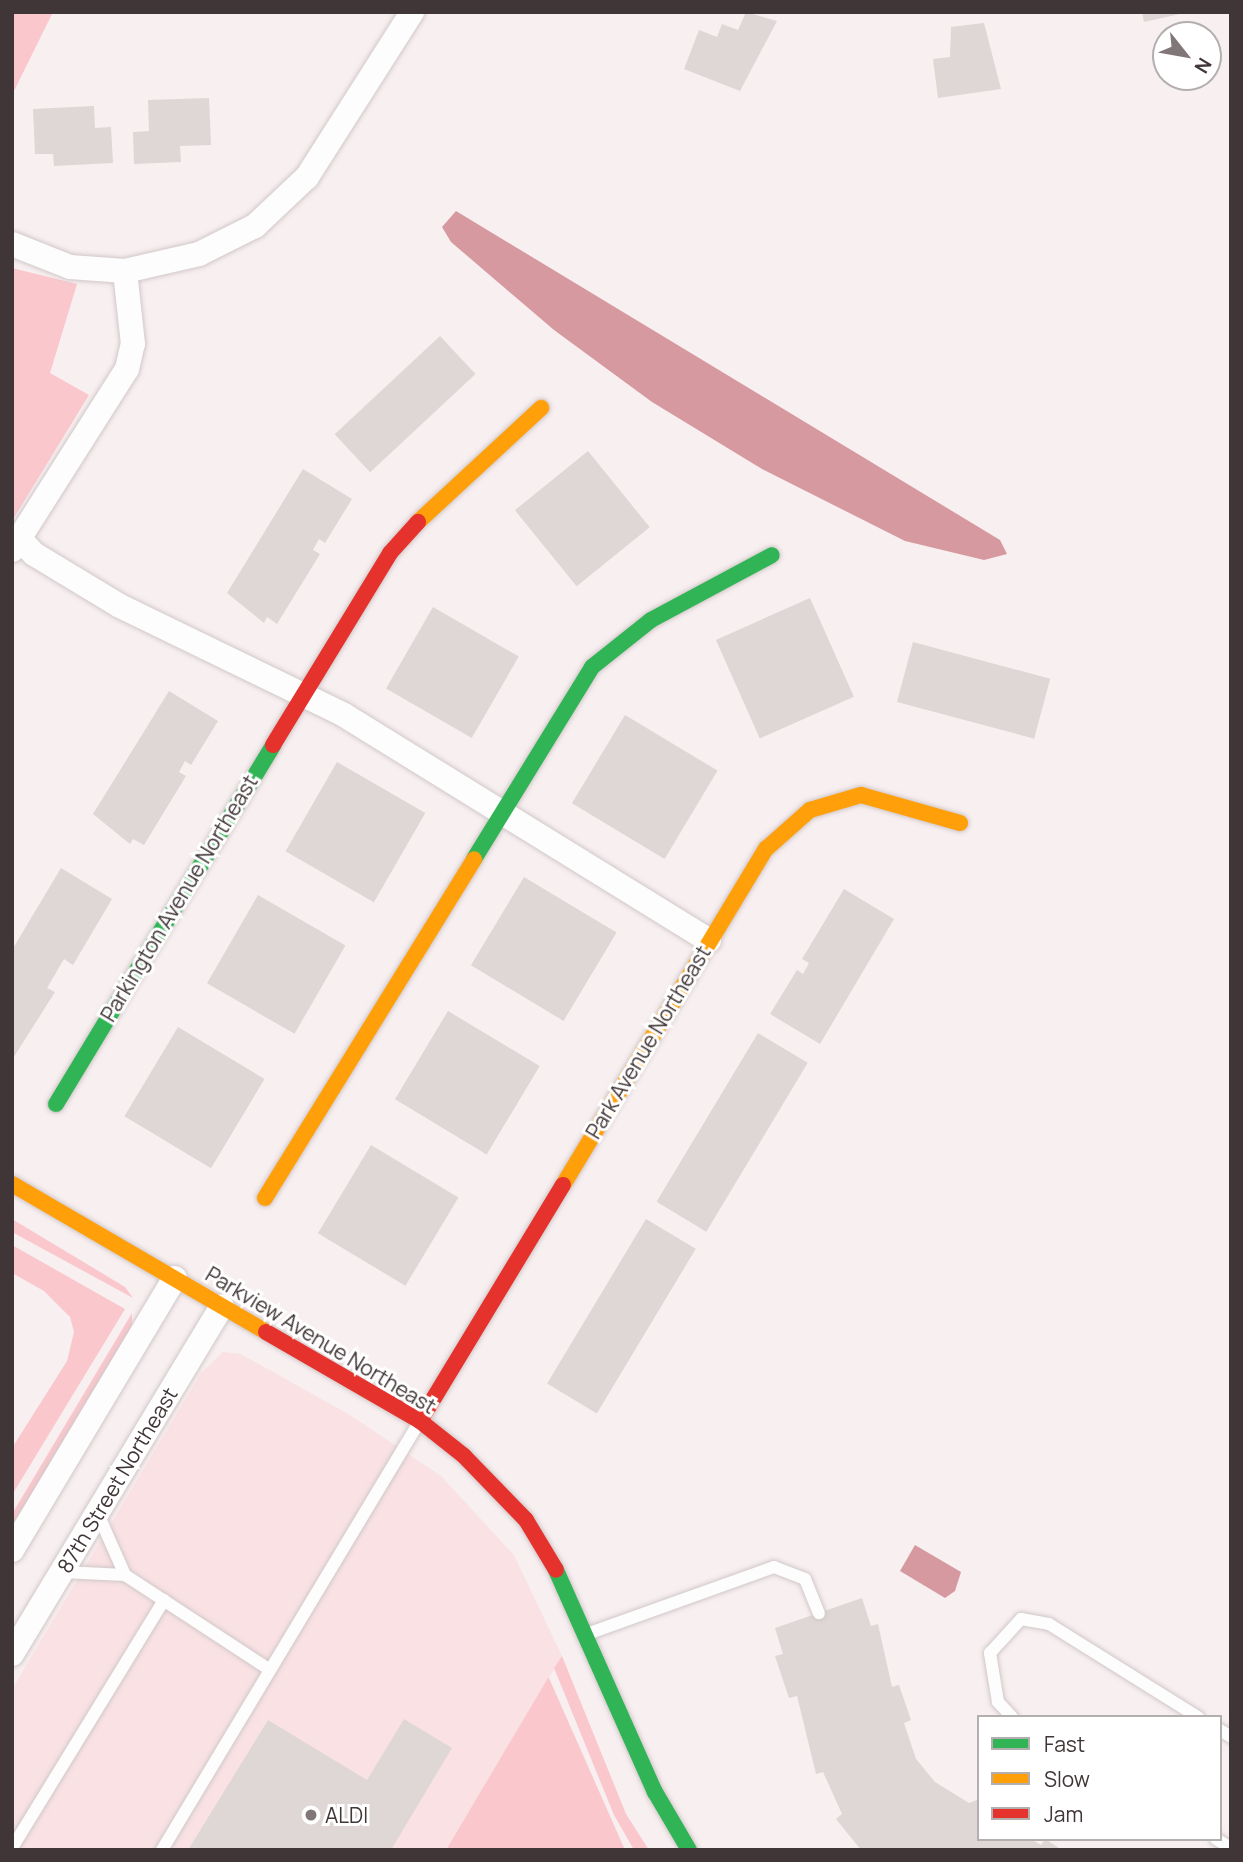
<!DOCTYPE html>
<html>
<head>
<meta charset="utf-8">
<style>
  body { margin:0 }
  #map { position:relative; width:1243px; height:1862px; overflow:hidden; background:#f8eff0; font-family:Manrope,sans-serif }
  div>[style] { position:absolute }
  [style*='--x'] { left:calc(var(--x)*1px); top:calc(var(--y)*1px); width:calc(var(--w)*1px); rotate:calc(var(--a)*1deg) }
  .built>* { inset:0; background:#fae2e4 }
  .green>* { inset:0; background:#fac7cd }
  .water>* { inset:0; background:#d799a0 }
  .building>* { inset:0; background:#dfd6d6; transform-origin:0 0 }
  .roads { filter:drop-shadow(0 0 2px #d1c8c9) drop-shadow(0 0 2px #d1c8c9) }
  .lane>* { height:12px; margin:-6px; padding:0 6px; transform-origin:6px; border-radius:6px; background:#fefdfd }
  .street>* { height:24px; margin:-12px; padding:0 12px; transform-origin:12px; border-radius:12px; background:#fefdfd }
  .fast>* { height:16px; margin:-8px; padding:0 8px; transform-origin:8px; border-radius:8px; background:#30b455 }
  .slow>* { height:16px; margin:-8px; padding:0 8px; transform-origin:8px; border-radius:8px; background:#ff9f0a }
  .jam>* { height:16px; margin:-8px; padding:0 8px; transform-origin:8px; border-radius:8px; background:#e5322d }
  .dots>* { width:19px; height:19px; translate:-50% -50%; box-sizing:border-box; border:4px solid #fff; border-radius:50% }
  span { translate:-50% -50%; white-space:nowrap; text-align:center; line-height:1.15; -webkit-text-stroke:6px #fff; paint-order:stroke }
  .street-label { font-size:21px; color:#413637 }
  .poi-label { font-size:21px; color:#413637 }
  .left { translate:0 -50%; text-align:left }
  .frame { position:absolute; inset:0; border:14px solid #413637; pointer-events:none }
  .legend { position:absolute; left:977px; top:1715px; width:245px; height:126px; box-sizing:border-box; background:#fff; border:2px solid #b3afaf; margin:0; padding:9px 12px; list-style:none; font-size:21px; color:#413637 }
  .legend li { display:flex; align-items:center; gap:14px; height:35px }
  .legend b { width:35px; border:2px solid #b3afaf }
  .north { position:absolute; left:1152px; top:21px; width:70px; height:70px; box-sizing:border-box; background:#fff; border:2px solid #b3afaf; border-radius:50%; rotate:121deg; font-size:19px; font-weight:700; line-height:28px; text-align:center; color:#413637 }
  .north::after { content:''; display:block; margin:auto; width:24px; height:32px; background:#817778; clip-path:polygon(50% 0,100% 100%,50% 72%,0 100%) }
</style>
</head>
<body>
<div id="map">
  <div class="built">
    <div style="clip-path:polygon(223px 1352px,241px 1354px,350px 1415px,441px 1476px,514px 1555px,562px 1656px,446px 1850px,12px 1850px,12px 1689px,201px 1373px)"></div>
  </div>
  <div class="green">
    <div style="clip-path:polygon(12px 12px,53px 12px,12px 95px)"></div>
    <div style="clip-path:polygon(12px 268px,77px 284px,50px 373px,89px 395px,12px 521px)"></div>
    <div style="clip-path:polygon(12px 1219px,125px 1287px,133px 1298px,12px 1232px)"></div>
    <div style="clip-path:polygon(12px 1245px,125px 1309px,12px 1495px,12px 1448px,67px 1361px,74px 1332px,70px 1317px,44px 1291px,12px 1273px)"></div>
    <div style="clip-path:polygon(132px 1313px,132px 1330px,12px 1527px,12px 1514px)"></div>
    <div style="clip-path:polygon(562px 1656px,626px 1814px,649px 1850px,634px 1850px,614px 1815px,554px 1668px)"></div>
    <div style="clip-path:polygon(549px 1678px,625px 1850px,446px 1850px,548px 1678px)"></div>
  </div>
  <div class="water">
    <div style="clip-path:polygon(456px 211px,1000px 540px,1007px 554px,984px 560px,905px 541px,762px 469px,652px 402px,554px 330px,451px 242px,442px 227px)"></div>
    <div style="clip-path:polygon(915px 1545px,961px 1572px,955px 1591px,945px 1598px,900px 1571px)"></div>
  </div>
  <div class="building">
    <div style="clip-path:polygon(746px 12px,777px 21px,740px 91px,684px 69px,699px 30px,717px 37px,722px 24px,738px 30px)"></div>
    <div style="clip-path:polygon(1142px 12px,1184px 12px,1184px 13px,1144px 22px)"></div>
    <div style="clip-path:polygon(984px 23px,1001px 89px,938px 98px,933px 59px,950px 57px,951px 27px)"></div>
    <div style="clip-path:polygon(209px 98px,211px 145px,180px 146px,181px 162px,134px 164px,133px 132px,149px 131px,148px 100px)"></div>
    <div style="clip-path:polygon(94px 106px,95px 128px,111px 127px,113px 163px,54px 166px,53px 154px,35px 154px,33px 109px)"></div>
    <div style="left:440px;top:336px;width:52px;height:144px;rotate:47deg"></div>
    <div style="left:588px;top:451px;width:98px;height:94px;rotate:51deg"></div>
    <div style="clip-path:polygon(303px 469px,352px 499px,325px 543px,319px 539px,313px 550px,320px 554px,277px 624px,267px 617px,264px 623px,227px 593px)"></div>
    <div style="left:810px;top:598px;width:108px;height:103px;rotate:66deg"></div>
    <div style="left:433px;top:607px;width:99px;height:94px;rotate:30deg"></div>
    <div style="left:913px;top:642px;width:142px;height:62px;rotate:15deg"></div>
    <div style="clip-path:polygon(169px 691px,218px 721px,191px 765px,185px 761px,179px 772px,186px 776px,144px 845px,133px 839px,130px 844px,93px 814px)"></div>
    <div style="left:625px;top:715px;width:108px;height:103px;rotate:31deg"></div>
    <div style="left:337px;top:762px;width:102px;height:103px;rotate:30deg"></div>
    <div style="clip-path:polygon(61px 868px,112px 899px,73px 965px,64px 959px,47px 988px,55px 992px,12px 1060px,12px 950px)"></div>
    <div style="left:524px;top:877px;width:108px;height:103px;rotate:31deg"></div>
    <div style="clip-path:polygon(844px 889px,894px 919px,820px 1044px,770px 1014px,797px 970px,803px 974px,809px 963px,802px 959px)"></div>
    <div style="left:258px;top:895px;width:101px;height:102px;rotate:30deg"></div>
    <div style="left:448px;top:1011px;width:107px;height:103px;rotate:31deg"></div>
    <div style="left:178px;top:1027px;width:101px;height:104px;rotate:31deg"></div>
    <div style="left:758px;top:1033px;width:58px;height:197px;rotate:31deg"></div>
    <div style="left:371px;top:1145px;width:102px;height:103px;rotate:31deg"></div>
    <div style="left:646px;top:1219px;width:58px;height:192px;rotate:31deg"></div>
    <div style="clip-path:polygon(862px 1598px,871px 1626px,878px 1624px,892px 1687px,899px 1685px,911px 1720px,904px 1723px,916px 1759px,935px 1782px,969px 1803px,979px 1799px,979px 1839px,1031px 1839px,1041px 1845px,1045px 1839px,1062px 1850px,861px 1850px,836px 1819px,842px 1814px,823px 1772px,816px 1774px,797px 1696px,789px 1698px,775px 1656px,783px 1654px,775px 1628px)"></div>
    <div style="clip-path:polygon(404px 1719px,452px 1748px,391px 1850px,188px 1850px,268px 1720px,367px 1780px)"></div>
  </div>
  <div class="roads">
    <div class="lane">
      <div style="--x:98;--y:1514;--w:67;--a:66.1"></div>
      <div style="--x:125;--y:1575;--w:173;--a:33.2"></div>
      <div style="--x:62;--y:1572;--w:63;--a:2.7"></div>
      <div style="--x:587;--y:1634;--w:199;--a:-19.7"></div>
      <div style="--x:774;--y:1567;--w:33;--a:21"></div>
      <div style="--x:805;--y:1579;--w:37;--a:68"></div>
      <div style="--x:1012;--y:1717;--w:21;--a:-133"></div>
      <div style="--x:998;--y:1702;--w:50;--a:-99.3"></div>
      <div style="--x:990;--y:1653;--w:46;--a:-47.6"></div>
      <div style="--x:1021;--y:1619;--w:28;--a:10"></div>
      <div style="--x:1049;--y:1624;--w:176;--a:32"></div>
      <div style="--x:1220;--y:1730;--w:13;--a:32"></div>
      <div style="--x:1216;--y:1839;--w:17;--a:31"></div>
      <div style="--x:12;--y:1848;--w:291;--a:-58.5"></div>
      <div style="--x:162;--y:1850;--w:497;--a:-59"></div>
    </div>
    <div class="street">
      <div style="--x:12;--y:244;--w:62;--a:21.6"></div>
      <div style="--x:70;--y:267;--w:55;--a:4.2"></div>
      <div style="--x:125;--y:271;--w:76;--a:-12.9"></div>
      <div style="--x:199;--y:254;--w:63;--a:-26.6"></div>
      <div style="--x:255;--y:226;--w:71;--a:-43.3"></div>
      <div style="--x:307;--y:177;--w:196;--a:-57.5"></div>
      <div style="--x:19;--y:538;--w:22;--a:47"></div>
      <div style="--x:34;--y:554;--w:100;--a:31.2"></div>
      <div style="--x:120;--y:606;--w:249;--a:25.9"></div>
      <div style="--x:344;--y:715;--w:429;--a:31.7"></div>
      <div style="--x:12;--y:550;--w:214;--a:-57.6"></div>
      <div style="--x:127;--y:369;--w:26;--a:-77"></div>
      <div style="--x:133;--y:344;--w:73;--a:-96.3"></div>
      <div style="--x:12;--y:1550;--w:317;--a:-59.1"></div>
      <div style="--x:12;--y:1654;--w:406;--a:-58.9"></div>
    </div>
    <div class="fast">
      <div style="--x:474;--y:859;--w:225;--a:-58.4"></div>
      <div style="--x:592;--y:667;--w:75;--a:-38.5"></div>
      <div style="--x:651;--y:620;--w:137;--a:-28.2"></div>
      <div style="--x:56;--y:1104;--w:419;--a:-58.8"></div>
      <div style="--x:556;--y:1570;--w:243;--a:66"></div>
      <div style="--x:655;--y:1792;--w:67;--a:59.6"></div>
    </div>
    <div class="slow">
      <div style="--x:418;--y:522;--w:168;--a:-42.8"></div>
      <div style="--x:12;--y:1184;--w:294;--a:30.2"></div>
      <div style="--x:563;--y:1185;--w:393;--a:-58.9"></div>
      <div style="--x:766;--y:849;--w:59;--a:-41.6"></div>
      <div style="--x:810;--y:810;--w:53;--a:-16.4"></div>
      <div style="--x:861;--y:795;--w:103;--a:15.8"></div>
      <div style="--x:265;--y:1198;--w:398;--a:-58.3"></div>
    </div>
    <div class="jam">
      <div style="--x:273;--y:745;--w:225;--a:-58.6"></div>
      <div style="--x:390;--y:553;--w:42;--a:-47.9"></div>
      <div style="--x:266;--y:1332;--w:178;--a:30"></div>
      <div style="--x:420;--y:1421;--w:56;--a:38.5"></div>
      <div style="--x:464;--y:1456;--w:89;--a:45.9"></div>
      <div style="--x:526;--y:1520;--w:58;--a:59"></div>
      <div style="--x:420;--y:1421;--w:276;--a:-58.8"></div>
    </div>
  </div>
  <div class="dots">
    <div style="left:311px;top:1815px;background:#817778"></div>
  </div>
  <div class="street-label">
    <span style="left:179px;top:898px;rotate:-59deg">Parkington Avenue Northeast</span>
    <span style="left:648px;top:1042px;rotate:-59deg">Park Avenue Northeast</span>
    <span style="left:321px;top:1340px;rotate:31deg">Parkview Avenue Northeast</span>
    <span style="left:117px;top:1480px;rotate:-59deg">87th Street Northeast</span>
  </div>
  <div class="poi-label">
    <span class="left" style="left:325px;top:1815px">ALDI</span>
  </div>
  <div class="frame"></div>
  <ul class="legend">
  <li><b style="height:9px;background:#30b455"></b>Fast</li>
  <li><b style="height:9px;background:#ff9f0a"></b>Slow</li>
  <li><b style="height:9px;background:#e5322d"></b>Jam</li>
  </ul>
  <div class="north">N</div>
</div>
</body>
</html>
